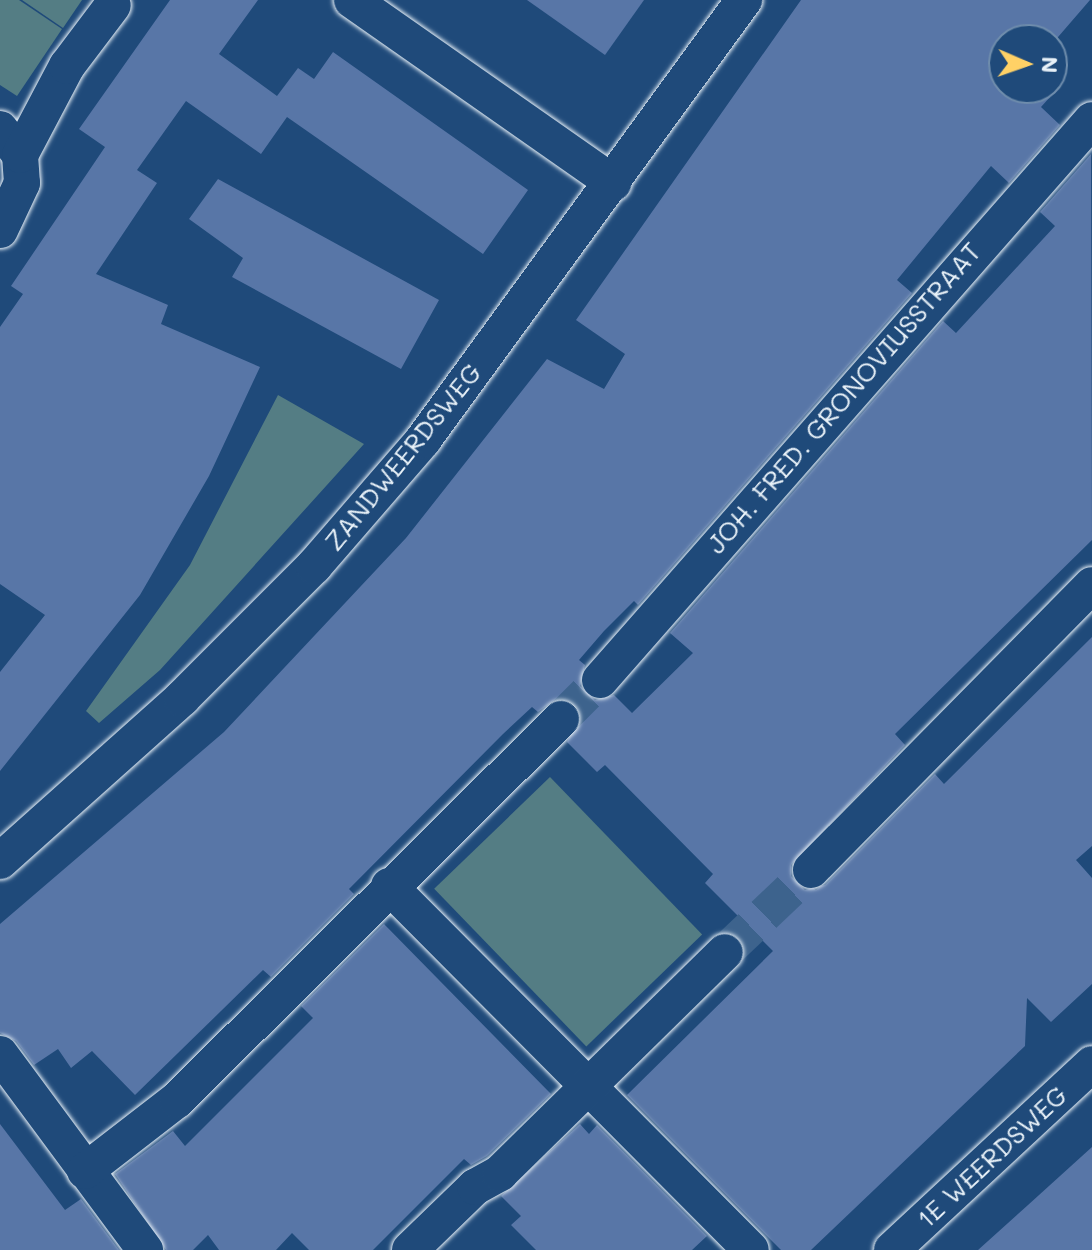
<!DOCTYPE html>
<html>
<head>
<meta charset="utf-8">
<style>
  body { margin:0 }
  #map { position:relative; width:1092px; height:1250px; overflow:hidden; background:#1f4a7a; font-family:Mali,sans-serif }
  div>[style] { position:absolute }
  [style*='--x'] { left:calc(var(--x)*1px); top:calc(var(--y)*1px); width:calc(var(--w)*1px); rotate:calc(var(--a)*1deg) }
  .green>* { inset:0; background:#547d84; transform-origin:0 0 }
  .building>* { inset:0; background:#5876a7 }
  .street-tunnel>* { height:36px; margin-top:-18px; transform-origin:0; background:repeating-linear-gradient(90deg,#3d638d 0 36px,transparent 0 54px) }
  .roads { filter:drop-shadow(0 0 2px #e8f1f8) drop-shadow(0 0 2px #e8f1f8) }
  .street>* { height:36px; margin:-18px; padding:0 18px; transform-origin:18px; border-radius:18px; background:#1f4a7a }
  span { translate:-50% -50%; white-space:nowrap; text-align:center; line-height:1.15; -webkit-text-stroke:6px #1f4a7a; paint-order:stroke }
  .street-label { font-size:26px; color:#e8f1f8 }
  .north { position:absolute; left:988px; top:24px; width:80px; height:80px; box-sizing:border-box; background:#1f4a7a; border:2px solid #6f8dac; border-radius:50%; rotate:92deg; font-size:22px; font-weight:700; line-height:32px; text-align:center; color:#e8f1f8 }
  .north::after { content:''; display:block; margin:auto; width:28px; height:36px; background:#ffd166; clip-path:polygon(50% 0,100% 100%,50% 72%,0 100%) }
</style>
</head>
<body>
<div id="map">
  <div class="green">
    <div style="clip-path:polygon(0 0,19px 0,62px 29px,17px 96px,0 85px)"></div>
    <div style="clip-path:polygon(22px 0,82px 0,63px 28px)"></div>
    <div style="clip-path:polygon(278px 395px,364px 444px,160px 670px,99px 723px,86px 711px,190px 565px)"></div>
    <div style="left:550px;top:777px;width:219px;height:161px;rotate:46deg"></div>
  </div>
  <div class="building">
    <div style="clip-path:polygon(170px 0,258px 0,219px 54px,277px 96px,298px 68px,314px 79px,333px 52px,528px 190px,483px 254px,287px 117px,261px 154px,186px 101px,137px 170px,157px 183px,96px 274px,168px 305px,161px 324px,260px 367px,209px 476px,140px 595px,0 771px,0 672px,45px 615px,0 584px,0 327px,23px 294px,11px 286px,105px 147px,79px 129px)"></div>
    <div style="clip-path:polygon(527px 0,644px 0,605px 55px)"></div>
    <div style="clip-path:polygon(801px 0,1090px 0,1052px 44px,1004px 40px,1004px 88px,1040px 88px,1050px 97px,1041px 107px,1060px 125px,1009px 183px,991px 166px,897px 280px,912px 293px,638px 605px,634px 601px,604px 631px,579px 660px,585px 665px,580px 686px,595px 700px,614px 695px,632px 713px,693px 653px,670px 633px,943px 321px,956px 333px,1055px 226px,1040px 212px,1091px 154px,1092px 540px,895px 734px,905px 745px,791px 865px,791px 876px,805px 890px,825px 885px,935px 774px,944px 784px,1092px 637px,1092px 846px,1076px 860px,1092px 878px,1092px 984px,1051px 1022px,1027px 998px,1025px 1046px,811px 1250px,781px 1250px,627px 1095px,773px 951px,705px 883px,713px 874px,605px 765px,597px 772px,567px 742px,581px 714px,575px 704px,556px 699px,538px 712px,532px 707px,503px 734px,349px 889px,354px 894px,271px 977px,263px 970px,135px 1095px,92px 1051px,71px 1068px,58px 1049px,34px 1065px,16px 1041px,0 1033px,0 924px,224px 732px,406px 538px,547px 359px,604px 389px,625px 354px,576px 320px)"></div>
    <div style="clip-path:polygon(218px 179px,439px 300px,401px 369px,232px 277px,243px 258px,189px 219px)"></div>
    <div style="clip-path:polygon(384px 924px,551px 1094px,487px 1156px,471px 1165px,464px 1159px,373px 1250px,309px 1250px,292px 1233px,276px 1250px,219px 1250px,208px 1235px,193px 1250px,166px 1250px,115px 1174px,173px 1131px,185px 1146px,313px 1018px,301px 1006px)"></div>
    <div style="clip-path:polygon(0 1124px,65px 1210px,81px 1199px,119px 1250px,0 1250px)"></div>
    <div style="clip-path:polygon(580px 1124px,589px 1134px,597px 1125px,707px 1236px,692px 1250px,536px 1250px,511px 1225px,521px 1216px,501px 1196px)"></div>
    <div style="clip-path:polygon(1092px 1147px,1092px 1250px,978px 1250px,1028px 1205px)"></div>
  </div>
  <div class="street-tunnel">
    <div style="--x:561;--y:719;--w:55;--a:-45"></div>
    <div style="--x:725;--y:952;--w:119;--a:-43.6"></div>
  </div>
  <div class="roads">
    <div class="street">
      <div style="--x:352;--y:0;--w:319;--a:35"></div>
      <div style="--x:0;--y:129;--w:33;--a:52"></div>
      <div style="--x:20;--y:155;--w:28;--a:86"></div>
      <div style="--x:22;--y:183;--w:52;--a:115.1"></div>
      <div style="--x:20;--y:155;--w:101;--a:-62.2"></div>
      <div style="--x:67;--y:66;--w:76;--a:-53"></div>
      <div style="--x:600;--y:680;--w:745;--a:-48.7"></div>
      <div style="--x:0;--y:861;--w:244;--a:-41.8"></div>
      <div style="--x:182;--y:698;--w:187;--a:-45"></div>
      <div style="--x:314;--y:566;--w:167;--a:-49.1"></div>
      <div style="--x:423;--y:440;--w:545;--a:-53.89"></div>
      <div style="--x:811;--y:870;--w:400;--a:-45.4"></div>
      <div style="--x:389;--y:886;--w:513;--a:45.16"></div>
      <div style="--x:0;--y:1054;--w:244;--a:53.5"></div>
      <div style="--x:85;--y:1171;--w:116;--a:-37.7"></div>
      <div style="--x:177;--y:1100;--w:541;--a:-44.78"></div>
      <div style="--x:410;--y:1250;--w:91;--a:-44.1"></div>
      <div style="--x:475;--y:1187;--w:29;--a:-29"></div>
      <div style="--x:500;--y:1173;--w:315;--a:-44.5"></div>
      <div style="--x:892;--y:1250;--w:273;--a:-42.9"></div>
    </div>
  </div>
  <div class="street-label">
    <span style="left:844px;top:398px;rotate:-49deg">JOH. FRED. GRONOVIUSSTRAAT</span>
    <span style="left:403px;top:457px;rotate:-51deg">ZANDWEERDSWEG</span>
    <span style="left:992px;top:1157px;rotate:-43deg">1E WEERDSWEG</span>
  </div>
  <div class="north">N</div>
</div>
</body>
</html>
